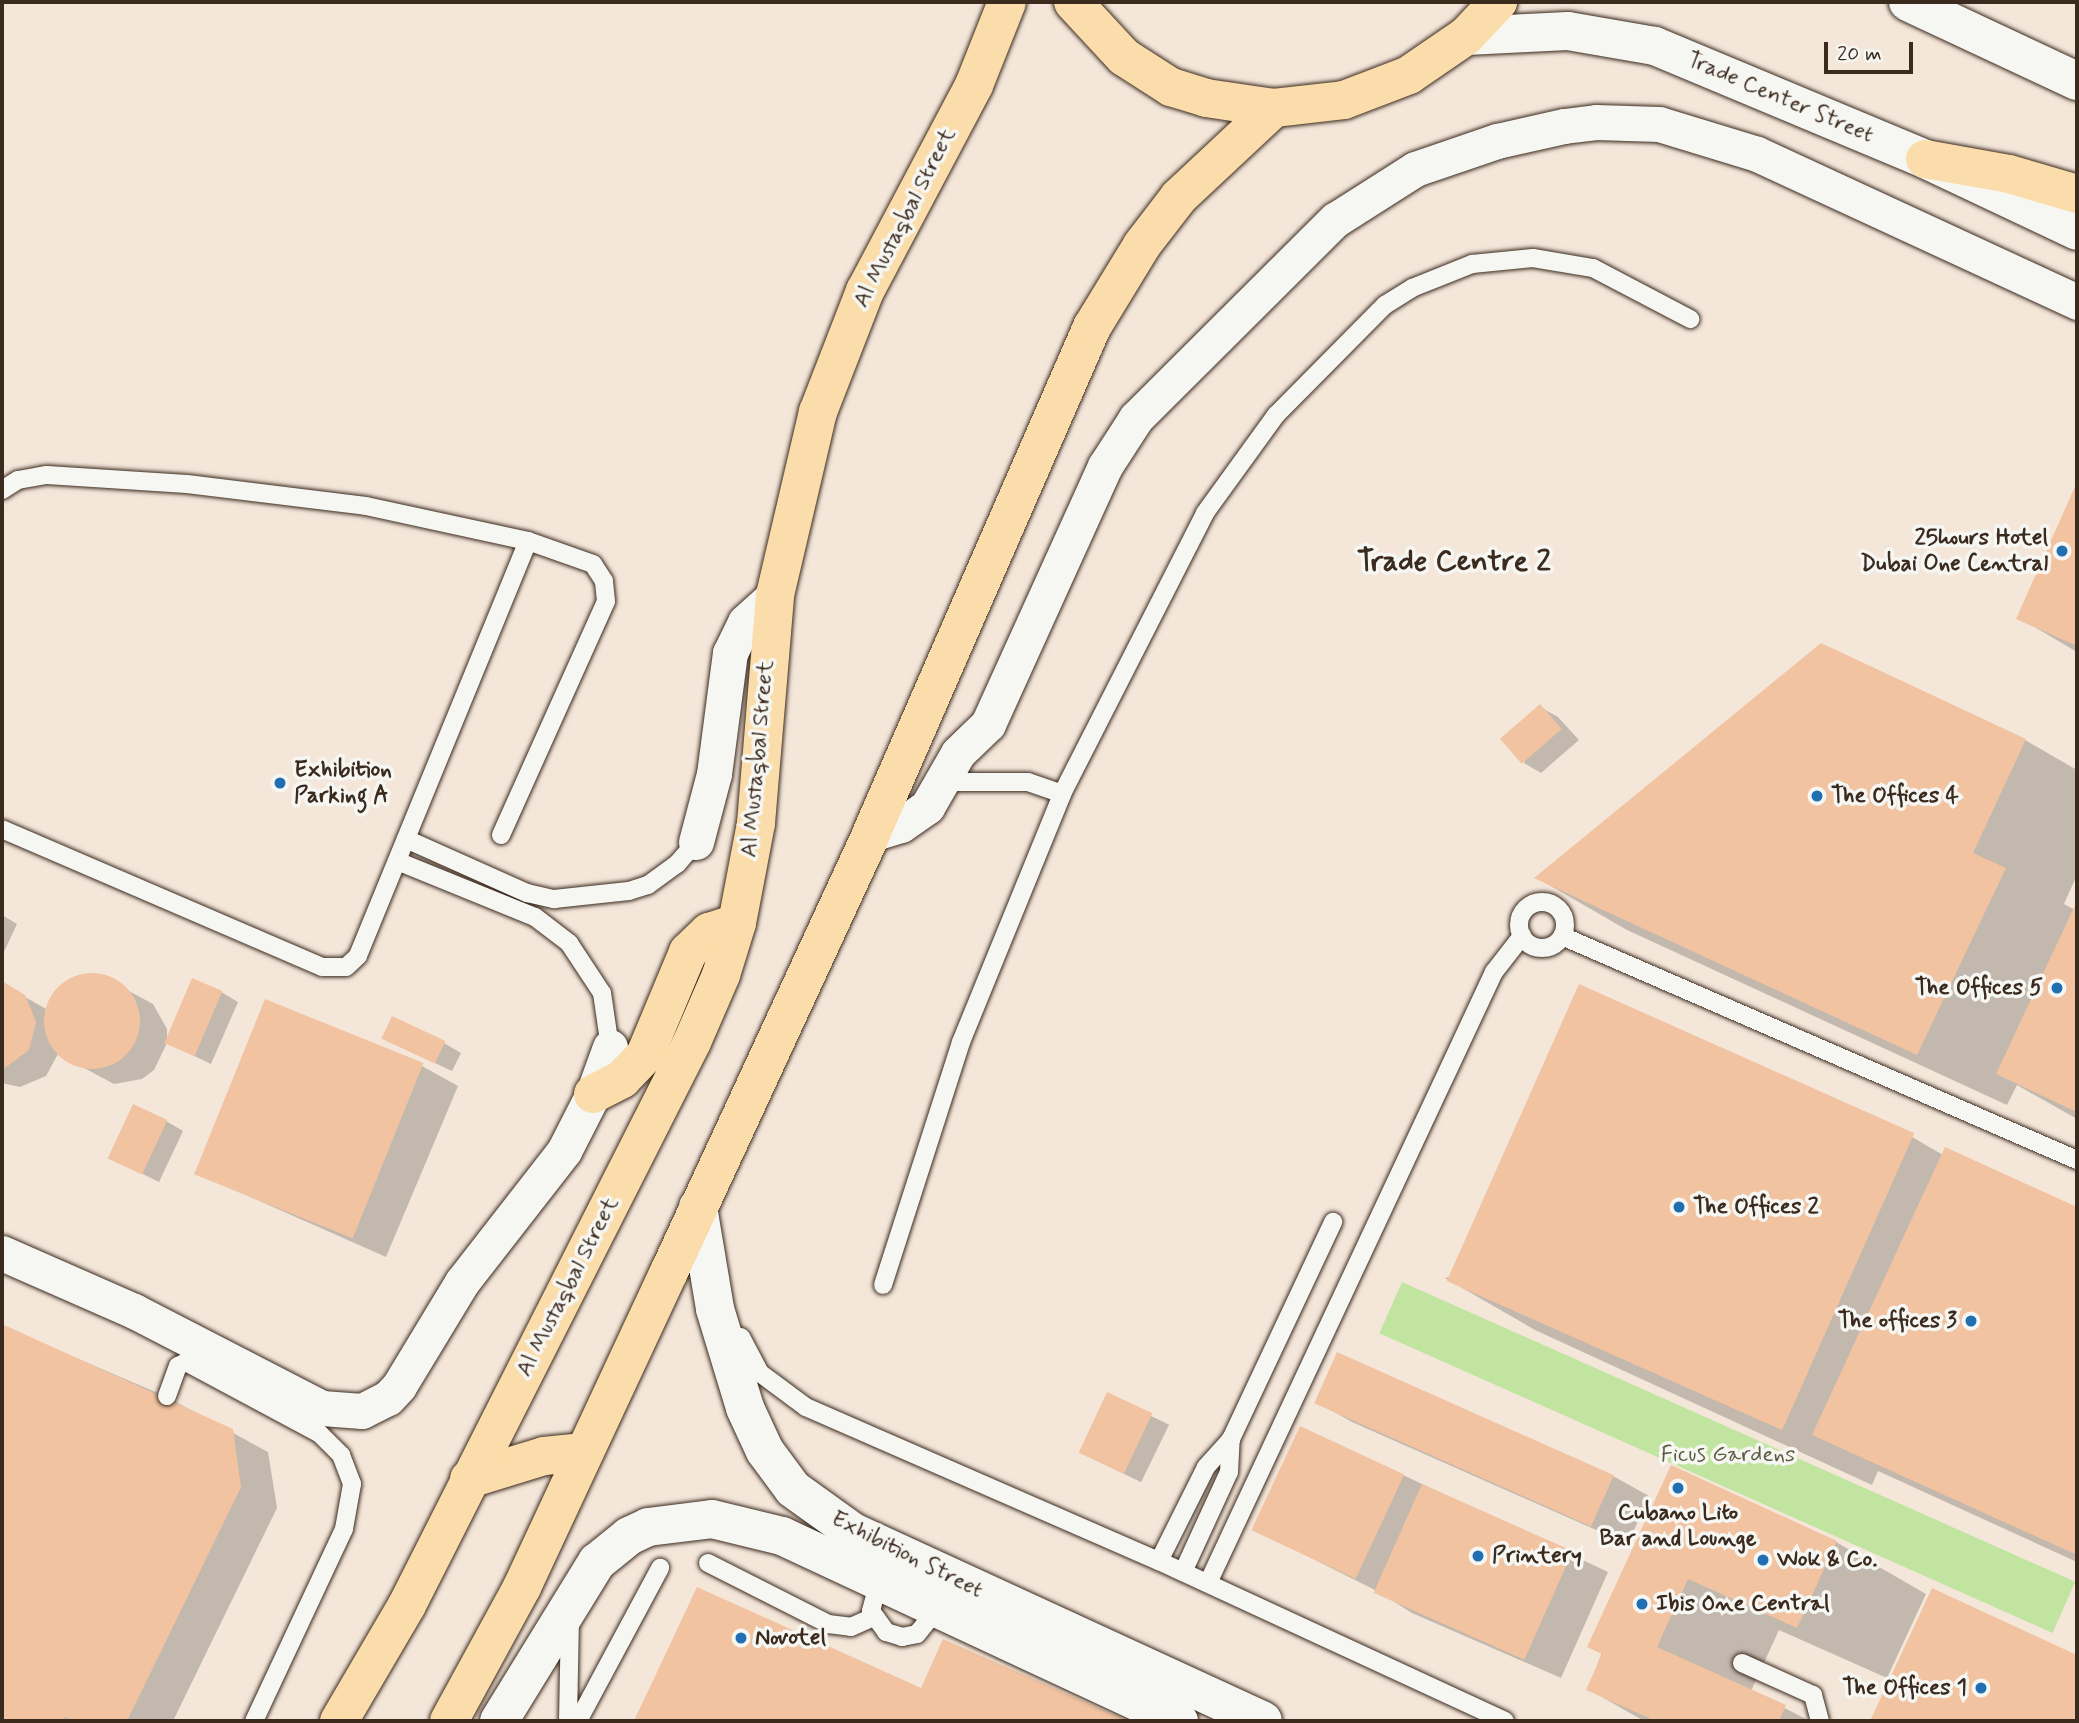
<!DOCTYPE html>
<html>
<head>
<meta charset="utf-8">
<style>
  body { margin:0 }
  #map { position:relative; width:2079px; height:1723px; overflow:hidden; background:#f4e7da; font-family:Mynerve,sans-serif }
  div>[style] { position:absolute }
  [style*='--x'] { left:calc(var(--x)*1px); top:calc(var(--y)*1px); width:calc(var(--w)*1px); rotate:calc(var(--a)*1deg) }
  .green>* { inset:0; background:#c1e5a0; transform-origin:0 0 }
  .shadow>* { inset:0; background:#0003; transform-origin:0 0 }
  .building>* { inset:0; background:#f1c3a1; transform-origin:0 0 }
  .round { border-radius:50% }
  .roads { filter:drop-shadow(0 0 2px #3b2a1e) drop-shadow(0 0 2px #3b2a1e) }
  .lane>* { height:18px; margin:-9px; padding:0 9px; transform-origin:9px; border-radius:9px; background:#f6f6f2 }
  .lane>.ring { margin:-9px; padding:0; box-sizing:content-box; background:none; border:18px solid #f6f6f2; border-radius:50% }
  .street>* { height:35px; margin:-17.5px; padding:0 17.5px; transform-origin:17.5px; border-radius:17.5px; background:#f6f6f2 }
  .secondary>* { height:38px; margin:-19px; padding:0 19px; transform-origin:19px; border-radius:19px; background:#f6f6f2 }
  .primary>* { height:38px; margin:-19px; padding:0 19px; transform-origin:19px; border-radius:19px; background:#fbddab }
  .highway>* { height:38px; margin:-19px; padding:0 19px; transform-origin:19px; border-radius:19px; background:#fbddab }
  .dots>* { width:19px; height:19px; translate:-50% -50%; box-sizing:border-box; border:4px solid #f6f6f2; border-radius:50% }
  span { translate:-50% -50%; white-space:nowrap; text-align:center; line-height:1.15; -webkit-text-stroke:7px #f6f6f2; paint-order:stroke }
  .street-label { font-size:23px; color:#3b2a1e }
  .poi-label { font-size:23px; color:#3b2a1e; font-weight:700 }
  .right { translate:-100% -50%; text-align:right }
  .left { translate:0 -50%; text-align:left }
  .park-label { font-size:23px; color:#5c593e }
  .district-label { font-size:30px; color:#3b2a1e; font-weight:700 }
  .frame { position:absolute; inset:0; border:4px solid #3b2a1e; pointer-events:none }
  .scale { position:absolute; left:1824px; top:42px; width:89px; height:32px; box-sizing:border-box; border:4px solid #3b2a1e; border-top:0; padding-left:9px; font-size:21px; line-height:24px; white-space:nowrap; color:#3b2a1e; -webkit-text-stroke:5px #f6f6f2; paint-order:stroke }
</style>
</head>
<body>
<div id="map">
  <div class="green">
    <div style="left:1402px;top:1282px;width:737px;height:56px;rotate:24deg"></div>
  </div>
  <div class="shadow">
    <div style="clip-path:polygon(2077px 487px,2077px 652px,2019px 618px)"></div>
    <div style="clip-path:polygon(1540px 707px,1558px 717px,1579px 740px,1541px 773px,1524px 763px)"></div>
    <div style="clip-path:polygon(2025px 740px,2077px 770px,2077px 875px,2064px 904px,2075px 910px,2077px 905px,2077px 1119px,2017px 1085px,2007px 1105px,1627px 930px,1537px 878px)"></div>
    <div style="clip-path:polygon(2px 915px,17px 924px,2px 956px)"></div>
    <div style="clip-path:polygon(99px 975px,153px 1004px,167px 1029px,167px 1040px,221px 992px,238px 1002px,211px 1064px,167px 1043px,154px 1070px,142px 1079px,114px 1084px,58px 1054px,46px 1076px,20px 1087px,2px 1083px,2px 984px,48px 1010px,58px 988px,70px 980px)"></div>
    <div style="clip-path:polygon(444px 1043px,461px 1053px,452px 1071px,401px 1047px)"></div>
    <div style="clip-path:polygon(422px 1066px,458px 1086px,386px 1257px,194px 1172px)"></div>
    <div style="clip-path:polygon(166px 1121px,183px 1131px,159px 1182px,110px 1158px)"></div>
    <div style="clip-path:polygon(1912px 1137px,1943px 1155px,1946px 1149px,2077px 1209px,2077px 1562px,1878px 1471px,1872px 1485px,1535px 1330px,1445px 1278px)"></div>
    <div style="clip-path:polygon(2px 1326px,167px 1397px,268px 1452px,277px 1508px,173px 1721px,2px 1721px)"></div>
    <div style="left:1108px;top:1395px;width:68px;height:64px;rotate:26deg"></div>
    <div style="clip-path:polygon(1317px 1402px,1613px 1476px,1649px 1496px,1628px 1544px,1352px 1422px)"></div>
    <div style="clip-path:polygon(1672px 1467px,1836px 1542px,1926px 1594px,1887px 1678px,1779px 1630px,1751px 1691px,1810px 1721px,1644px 1721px,1588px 1689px)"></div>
    <div style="clip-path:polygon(1403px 1475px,1608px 1572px,1561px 1678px,1412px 1613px,1377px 1591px,1253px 1529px)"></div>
    <div style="clip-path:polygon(698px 1589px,922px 1691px,1054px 1689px,1124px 1721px,634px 1721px)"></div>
    <div style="clip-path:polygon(1932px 1591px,2077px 1657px,2077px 1721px,1872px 1721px)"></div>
  </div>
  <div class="building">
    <div style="clip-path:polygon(2077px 482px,2077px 646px,2016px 619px)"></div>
    <div style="clip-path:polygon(1821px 643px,2026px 739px,1973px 853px,2006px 868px,1917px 1055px,1534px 878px)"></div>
    <div style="left:1540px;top:704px;width:33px;height:53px;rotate:49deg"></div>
    <div style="clip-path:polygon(2077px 901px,2077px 1112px,1996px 1074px)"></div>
    <div class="round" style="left:44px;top:973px;width:96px;height:96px"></div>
    <div style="left:192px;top:978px;width:33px;height:71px;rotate:23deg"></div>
    <div style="clip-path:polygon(2px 981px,25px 995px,36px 1022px,29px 1050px,2px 1070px)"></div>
    <div style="left:1579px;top:984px;width:367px;height:325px;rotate:24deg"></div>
    <div style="left:265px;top:999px;width:171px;height:189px;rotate:22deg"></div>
    <div style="left:392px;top:1016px;width:59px;height:25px;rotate:25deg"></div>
    <div style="left:133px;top:1104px;width:38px;height:60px;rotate:25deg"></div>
    <div style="clip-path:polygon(1945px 1147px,2077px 1207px,2077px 1555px,1812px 1435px)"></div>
    <div style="clip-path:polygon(2px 1324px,233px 1429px,241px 1487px,127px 1721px,75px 1721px,65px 1717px,63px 1721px,2px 1721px)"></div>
    <div style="left:1337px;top:1352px;width:303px;height:56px;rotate:24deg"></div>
    <div style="left:1107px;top:1392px;width:50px;height:67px;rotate:25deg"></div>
    <div style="left:1300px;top:1426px;width:115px;height:115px;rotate:25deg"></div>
    <div style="clip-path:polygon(1671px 1465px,1837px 1541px,1797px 1628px,1688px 1579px,1657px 1647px,1786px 1705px,1779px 1721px,1656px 1721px,1586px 1690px,1602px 1654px,1587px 1647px)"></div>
    <div style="left:1422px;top:1484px;width:165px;height:119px;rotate:24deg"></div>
    <div style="clip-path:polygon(697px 1587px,921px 1688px,943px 1639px,1128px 1721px,634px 1721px)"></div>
    <div style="clip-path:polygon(1932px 1588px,2077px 1655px,2077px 1721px,1870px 1721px)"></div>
  </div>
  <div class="roads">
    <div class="lane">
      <div style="--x:2;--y:490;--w:19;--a:-32"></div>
      <div style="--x:18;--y:480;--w:29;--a:-10"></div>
      <div style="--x:47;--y:475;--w:140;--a:3.7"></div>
      <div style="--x:187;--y:484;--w:180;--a:7"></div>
      <div style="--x:366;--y:506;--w:166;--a:12.2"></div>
      <div style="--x:528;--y:541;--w:448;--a:112.3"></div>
      <div style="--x:358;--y:956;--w:16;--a:137"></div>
      <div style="--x:346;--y:967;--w:24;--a:180"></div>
      <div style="--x:322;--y:967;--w:348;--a:-156.7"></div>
      <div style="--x:944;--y:782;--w:84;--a:0"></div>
      <div style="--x:1028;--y:782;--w:36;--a:19"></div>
      <div style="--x:501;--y:835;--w:256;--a:-65.8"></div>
      <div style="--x:606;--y:601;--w:20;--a:-96"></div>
      <div style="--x:604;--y:581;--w:20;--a:-123"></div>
      <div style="--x:593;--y:564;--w:69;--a:-160.5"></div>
      <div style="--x:406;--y:839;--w:133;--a:24.1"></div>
      <div style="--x:527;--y:893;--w:28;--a:13"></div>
      <div style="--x:554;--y:899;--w:75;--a:-6.1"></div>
      <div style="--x:629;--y:891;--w:20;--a:-18"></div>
      <div style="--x:648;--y:885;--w:36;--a:-36"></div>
      <div style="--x:677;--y:864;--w:29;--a:-49"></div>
      <div style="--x:397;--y:861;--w:149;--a:22.1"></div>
      <div style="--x:535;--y:917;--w:43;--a:37.4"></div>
      <div style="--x:569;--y:943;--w:60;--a:56.6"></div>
      <div style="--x:602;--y:993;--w:55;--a:81.6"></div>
      <div class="ring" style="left:1519px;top:902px;width:28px;height:28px"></div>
      <div style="--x:1562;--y:936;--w:562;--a:23.51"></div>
      <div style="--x:883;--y:1285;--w:255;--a:-72.2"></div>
      <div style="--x:961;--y:1042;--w:268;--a:-67.8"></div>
      <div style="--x:1062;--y:794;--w:315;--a:-63"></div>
      <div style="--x:1205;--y:513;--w:121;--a:-54.1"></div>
      <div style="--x:1276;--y:415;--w:155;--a:-45.3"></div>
      <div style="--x:1385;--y:305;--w:32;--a:-32"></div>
      <div style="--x:1412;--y:288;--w:65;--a:-21.8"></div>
      <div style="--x:1472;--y:264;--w:61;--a:-5.6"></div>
      <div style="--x:1533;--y:258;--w:61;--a:9.5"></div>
      <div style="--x:1593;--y:268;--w:110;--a:27.7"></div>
      <div style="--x:741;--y:1337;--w:41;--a:62.2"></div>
      <div style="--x:760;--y:1373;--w:57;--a:36.5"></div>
      <div style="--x:806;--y:1407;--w:385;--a:23.6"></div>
      <div style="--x:1159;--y:1561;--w:381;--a:24.8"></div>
      <div style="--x:167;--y:1396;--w:32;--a:-70"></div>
      <div style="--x:178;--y:1366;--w:9;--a:-27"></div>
      <div style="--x:186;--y:1362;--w:152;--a:28.2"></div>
      <div style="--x:320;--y:1434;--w:30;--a:45"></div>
      <div style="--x:341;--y:1455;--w:31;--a:69"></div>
      <div style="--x:352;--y:1484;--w:46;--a:100.1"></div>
      <div style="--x:344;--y:1529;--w:212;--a:115.1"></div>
      <div style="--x:1159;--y:1561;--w:105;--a:-63.4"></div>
      <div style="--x:1206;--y:1467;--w:38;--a:-48"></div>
      <div style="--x:1231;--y:1439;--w:240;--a:-64.8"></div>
      <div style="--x:708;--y:1563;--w:135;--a:26.9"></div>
      <div style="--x:828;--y:1624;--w:23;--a:7"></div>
      <div style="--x:851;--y:1627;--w:24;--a:-24"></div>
      <div style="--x:1183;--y:1572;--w:110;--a:-65.3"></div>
      <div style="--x:1229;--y:1472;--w:33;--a:-87"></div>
      <div style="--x:879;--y:1581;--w:31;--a:105"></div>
      <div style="--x:871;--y:1611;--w:26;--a:54"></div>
      <div style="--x:886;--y:1632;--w:17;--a:17"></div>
      <div style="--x:902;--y:1637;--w:15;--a:-11"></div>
      <div style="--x:917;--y:1634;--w:32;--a:-51"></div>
      <div style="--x:1208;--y:1583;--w:675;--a:-64.92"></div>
      <div style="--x:1494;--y:972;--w:46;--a:-52.1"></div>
      <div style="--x:1742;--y:1663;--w:78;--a:24.3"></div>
      <div style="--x:1813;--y:1695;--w:27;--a:75"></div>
      <div style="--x:568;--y:1721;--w:101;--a:-88.9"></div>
      <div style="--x:578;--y:1721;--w:174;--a:-61.8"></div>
    </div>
    <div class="street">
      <div style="--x:871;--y:834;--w:31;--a:-17"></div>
      <div style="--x:901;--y:825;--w:32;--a:-35"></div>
      <div style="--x:927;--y:807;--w:62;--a:-60.1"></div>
      <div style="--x:958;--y:753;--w:42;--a:-44"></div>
      <div style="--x:988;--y:724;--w:283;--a:-65.6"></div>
      <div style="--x:1105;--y:466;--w:57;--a:-57.1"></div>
      <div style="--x:1136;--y:418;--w:281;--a:-44.9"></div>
      <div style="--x:1335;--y:220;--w:95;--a:-32.5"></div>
      <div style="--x:1415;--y:169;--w:87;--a:-18.9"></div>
      <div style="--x:1497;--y:141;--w:69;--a:-12.6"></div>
      <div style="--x:1564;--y:126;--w:32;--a:-7"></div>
      <div style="--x:1596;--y:122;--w:63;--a:1.8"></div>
      <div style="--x:1659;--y:124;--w:102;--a:17"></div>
      <div style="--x:1757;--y:154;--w:353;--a:24.8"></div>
      <div style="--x:696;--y:842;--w:70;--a:-75.2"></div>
      <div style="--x:714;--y:774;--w:122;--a:-82.5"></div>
      <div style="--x:730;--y:653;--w:34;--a:-64"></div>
      <div style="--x:745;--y:622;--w:40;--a:-42"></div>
      <div style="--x:2;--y:1253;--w:144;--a:23.7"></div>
      <div style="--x:134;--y:1311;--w:212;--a:27.3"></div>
      <div style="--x:322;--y:1408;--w:40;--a:4.3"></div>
      <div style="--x:362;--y:1411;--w:29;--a:-27"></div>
      <div style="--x:388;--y:1398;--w:16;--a:-47"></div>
      <div style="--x:399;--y:1386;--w:122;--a:-58.8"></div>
      <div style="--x:462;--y:1282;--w:166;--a:-52.1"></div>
      <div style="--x:564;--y:1151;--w:64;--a:-63"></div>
      <div style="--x:593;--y:1094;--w:50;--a:-70.1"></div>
    </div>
    <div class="secondary">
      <div style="--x:1908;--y:2;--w:187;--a:25.1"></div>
      <div style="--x:1466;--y:36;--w:102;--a:-2.8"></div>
      <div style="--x:1568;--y:31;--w:88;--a:9.8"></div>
      <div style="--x:1655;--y:46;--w:293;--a:22.7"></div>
      <div style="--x:1925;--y:159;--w:168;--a:25.3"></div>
      <div style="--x:698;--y:1207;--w:103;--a:80.5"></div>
      <div style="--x:715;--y:1309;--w:103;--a:73.1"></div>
      <div style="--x:745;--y:1408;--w:47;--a:65.1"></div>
      <div style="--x:765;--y:1451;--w:47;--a:53.6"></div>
      <div style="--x:793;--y:1489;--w:74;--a:35.6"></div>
      <div style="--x:853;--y:1532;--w:451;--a:24.7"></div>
      <div style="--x:499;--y:1721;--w:187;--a:-58.4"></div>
      <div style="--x:597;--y:1562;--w:41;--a:-39.1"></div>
      <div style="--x:629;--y:1536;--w:21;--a:-25"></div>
      <div style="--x:648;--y:1527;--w:64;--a:-7.1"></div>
      <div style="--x:712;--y:1519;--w:72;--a:13.7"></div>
      <div style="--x:782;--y:1536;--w:438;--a:25"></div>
    </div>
    <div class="primary">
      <div style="--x:1073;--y:2;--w:75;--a:47.2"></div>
      <div style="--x:1124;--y:57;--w:56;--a:32.6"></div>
      <div style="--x:1171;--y:87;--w:37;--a:17"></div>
      <div style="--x:1206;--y:98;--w:69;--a:8.4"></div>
      <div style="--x:1274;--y:108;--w:70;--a:-6.5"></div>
      <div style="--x:1344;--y:100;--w:70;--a:-21"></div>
      <div style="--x:1409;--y:75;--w:69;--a:-34.4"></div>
      <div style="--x:1466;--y:36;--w:47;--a:-46.7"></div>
      <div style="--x:593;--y:1094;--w:33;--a:-27"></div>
      <div style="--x:622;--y:1079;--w:33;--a:-46"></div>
      <div style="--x:645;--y:1055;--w:112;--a:-67.3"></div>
      <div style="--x:688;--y:952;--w:29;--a:-44"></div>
      <div style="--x:709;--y:932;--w:29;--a:-18"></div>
      <div style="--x:469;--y:1479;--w:78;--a:-17"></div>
      <div style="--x:544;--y:1456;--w:40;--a:-5.7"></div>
      <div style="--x:339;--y:1721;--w:134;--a:-59.6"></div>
      <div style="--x:407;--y:1605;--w:631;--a:-63.15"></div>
      <div style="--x:692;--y:1042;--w:73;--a:-66.6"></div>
      <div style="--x:721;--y:975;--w:54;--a:-72.9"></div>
      <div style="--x:737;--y:923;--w:102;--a:-79.2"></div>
      <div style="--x:756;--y:823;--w:229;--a:-85.2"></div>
      <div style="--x:775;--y:595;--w:188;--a:-76.8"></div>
      <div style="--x:818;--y:412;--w:130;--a:-68.8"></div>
      <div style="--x:865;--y:291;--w:233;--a:-62.1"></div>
      <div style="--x:974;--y:85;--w:89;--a:-68.3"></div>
      <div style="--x:449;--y:1721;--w:153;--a:-61.4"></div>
      <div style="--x:522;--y:1587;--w:348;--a:-65"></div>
      <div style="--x:669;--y:1272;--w:482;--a:-65.2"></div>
      <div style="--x:871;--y:834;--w:553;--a:-66.45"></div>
      <div style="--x:1092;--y:327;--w:96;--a:-58.6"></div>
      <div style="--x:1142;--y:245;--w:61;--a:-52.4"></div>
      <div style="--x:1179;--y:197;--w:130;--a:-43.1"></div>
    </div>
    <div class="highway">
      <div style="--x:1925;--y:159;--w:85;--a:10.1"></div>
      <div style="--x:2009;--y:174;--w:71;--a:16.4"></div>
    </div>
  </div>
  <div class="dots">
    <div style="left:2062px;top:551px;background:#1f6fb2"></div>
    <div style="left:280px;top:783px;background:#1f6fb2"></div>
    <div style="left:1817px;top:796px;background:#1f6fb2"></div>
    <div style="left:2057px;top:988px;background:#1f6fb2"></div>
    <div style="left:1679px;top:1207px;background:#1f6fb2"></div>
    <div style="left:1971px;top:1321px;background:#1f6fb2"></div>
    <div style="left:1678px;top:1488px;background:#1f6fb2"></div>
    <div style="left:1478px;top:1556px;background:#1f6fb2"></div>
    <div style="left:1763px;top:1560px;background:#1f6fb2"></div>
    <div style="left:1642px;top:1604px;background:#1f6fb2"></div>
    <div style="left:741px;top:1638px;background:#1f6fb2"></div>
    <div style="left:1981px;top:1688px;background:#1f6fb2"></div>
  </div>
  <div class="street-label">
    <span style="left:1780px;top:98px;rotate:23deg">Trade Center Street</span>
    <span style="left:905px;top:218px;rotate:-63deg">Al Mustaqbal Street</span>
    <span style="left:758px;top:759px;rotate:-85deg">Al Mustaqbal Street</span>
    <span style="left:568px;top:1287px;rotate:-63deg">Al Mustaqbal Street</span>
    <span style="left:907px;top:1555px;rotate:27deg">Exhibition Street</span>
  </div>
  <div class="poi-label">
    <span class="right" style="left:2048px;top:551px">25hours Hotel<br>Dubai One Central</span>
    <span class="left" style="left:294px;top:783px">Exhibition<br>Parking A</span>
    <span class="left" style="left:1831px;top:796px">The Offices 4</span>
    <span class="right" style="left:2043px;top:988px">The Offices 5</span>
    <span class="left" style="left:1693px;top:1207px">The Offices 2</span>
    <span class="right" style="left:1957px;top:1321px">The offices 3</span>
    <span style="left:1678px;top:1526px">Cubano Lito<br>Bar and Lounge</span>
    <span class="left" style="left:1492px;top:1556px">Printery</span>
    <span class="left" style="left:1777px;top:1560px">Wok &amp; Co.</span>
    <span class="left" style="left:1656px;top:1604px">Ibis One Central</span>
    <span class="left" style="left:755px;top:1638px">Novotel</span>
    <span class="right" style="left:1967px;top:1688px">The Offices 1</span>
  </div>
  <div class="park-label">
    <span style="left:1728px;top:1455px">Ficus Gardens</span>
  </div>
  <div class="district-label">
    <span style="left:1454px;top:562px">Trade Centre 2</span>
  </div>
  <div class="frame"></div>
  <div class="scale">20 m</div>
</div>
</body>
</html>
